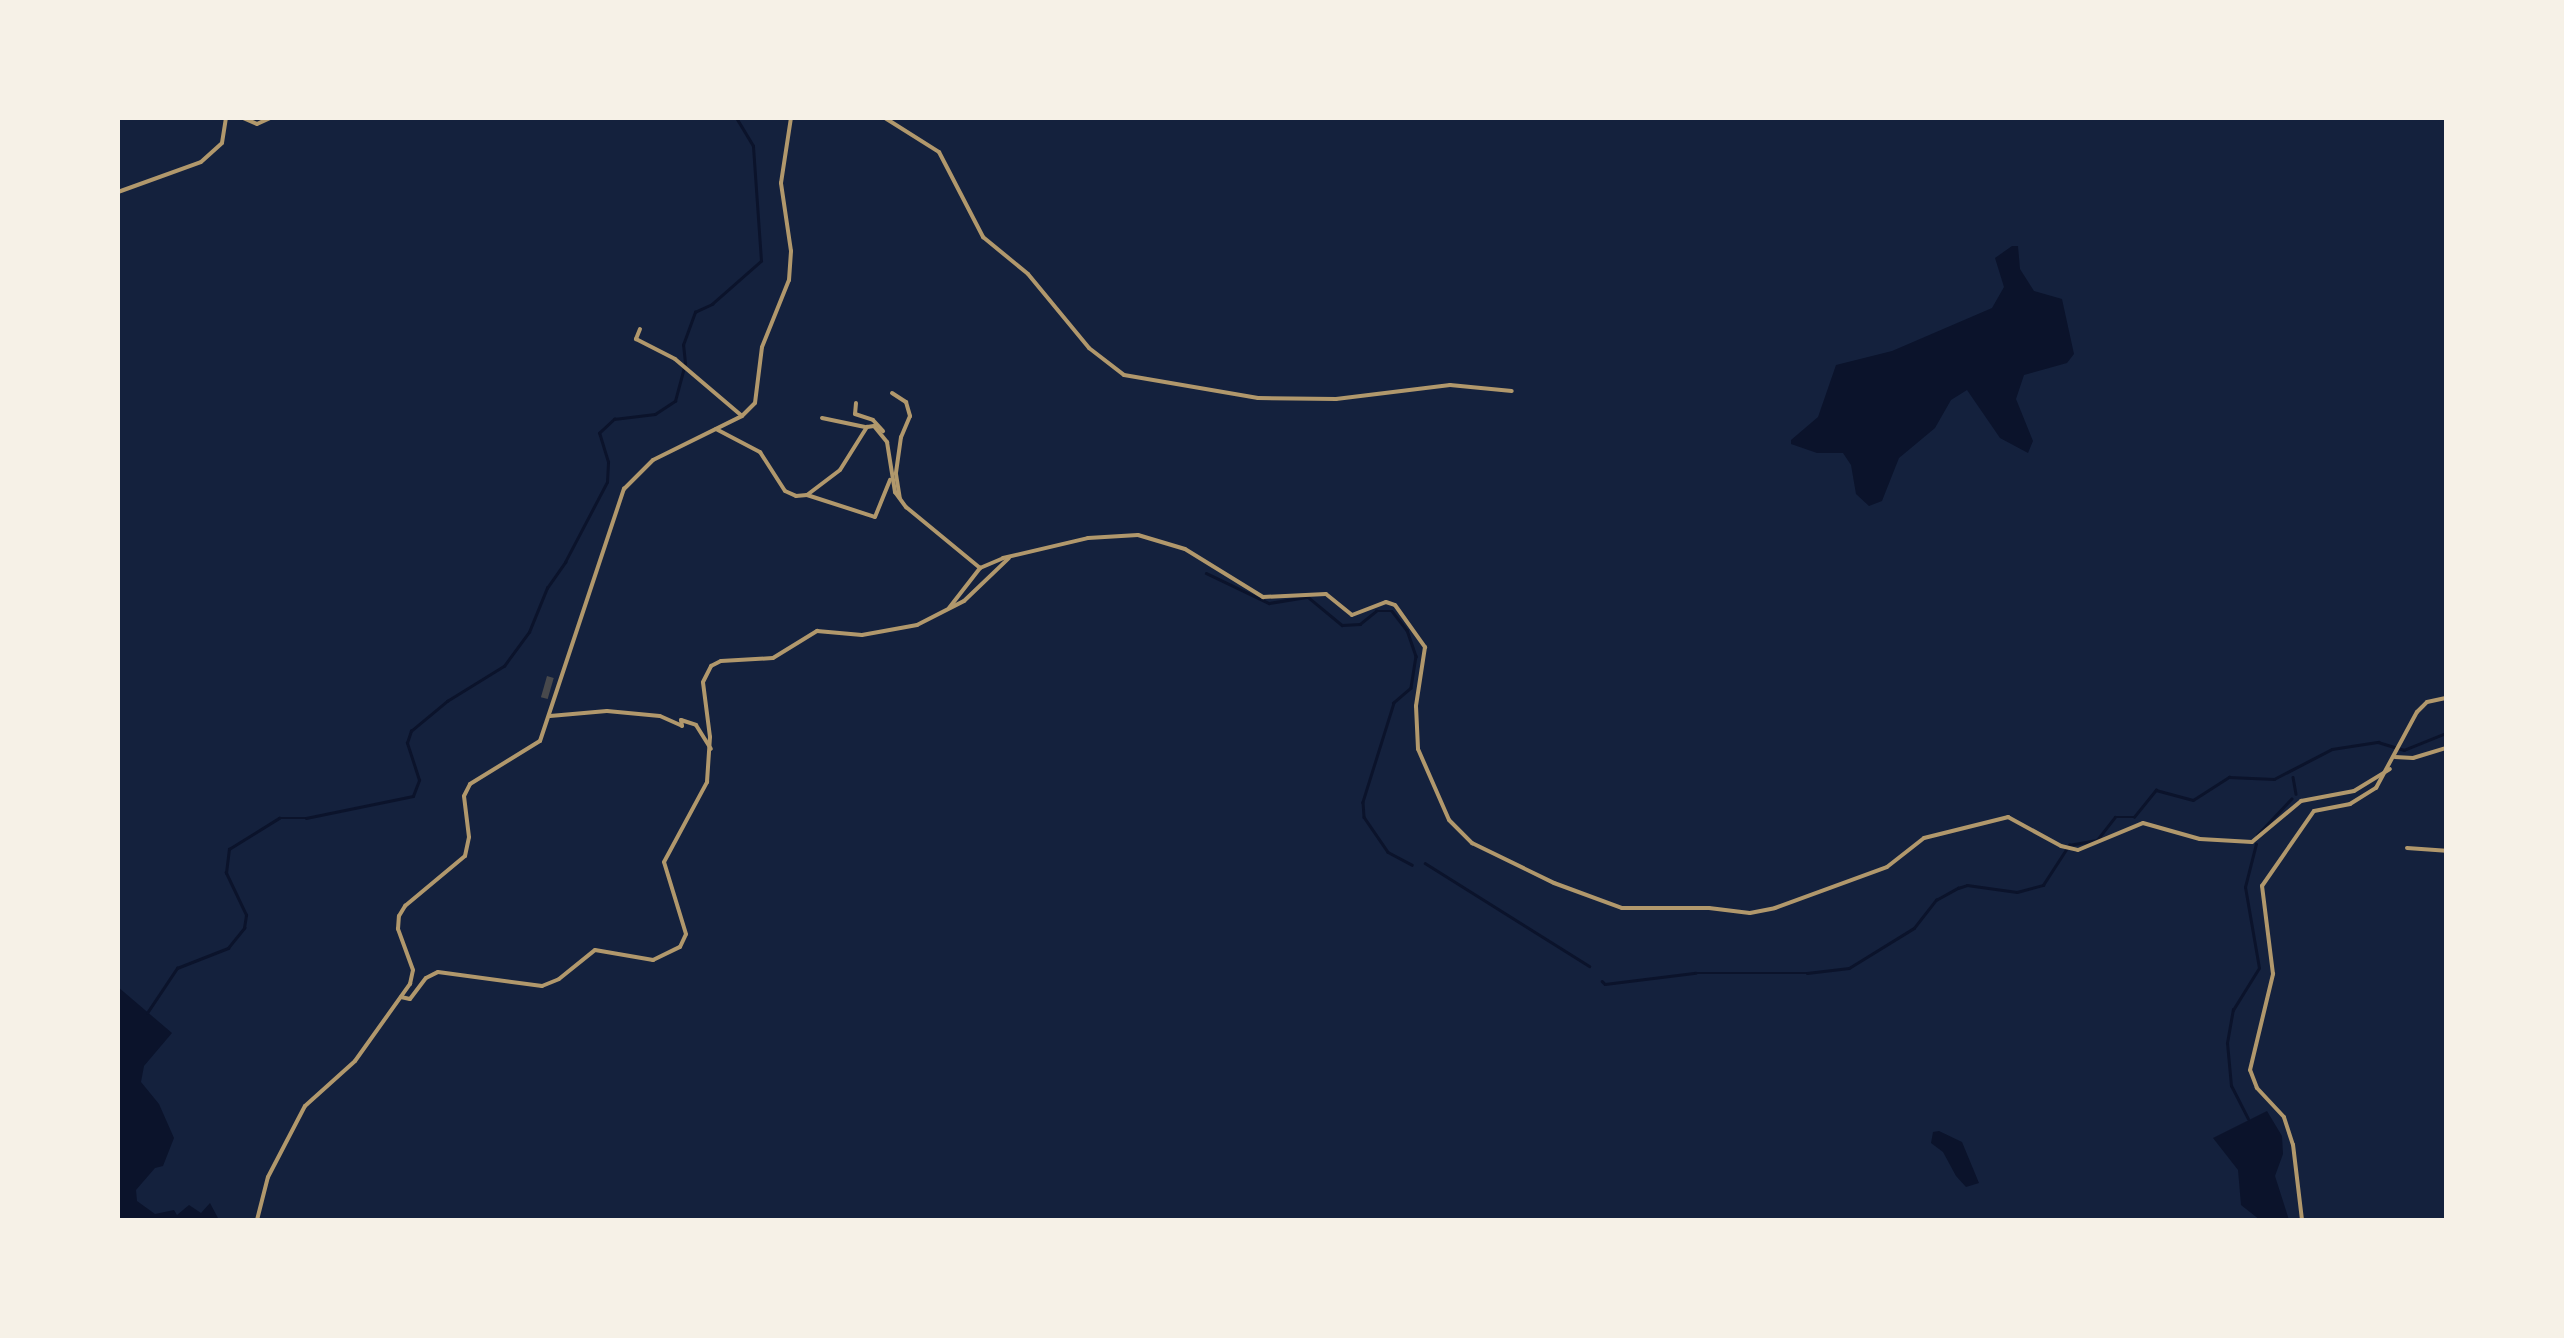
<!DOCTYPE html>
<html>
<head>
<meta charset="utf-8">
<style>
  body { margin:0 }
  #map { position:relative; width:2564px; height:1338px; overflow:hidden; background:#14213d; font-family:Raleway,sans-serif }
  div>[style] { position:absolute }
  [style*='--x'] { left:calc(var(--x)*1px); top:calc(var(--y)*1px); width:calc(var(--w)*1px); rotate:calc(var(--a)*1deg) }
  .water>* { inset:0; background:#0b132b }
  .stream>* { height:2.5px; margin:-1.25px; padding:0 1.25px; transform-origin:1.25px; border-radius:1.25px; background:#0b132b }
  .building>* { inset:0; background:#48494c; transform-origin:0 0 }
  .minor>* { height:4px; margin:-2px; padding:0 2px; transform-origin:2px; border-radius:2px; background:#b1986c }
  span { translate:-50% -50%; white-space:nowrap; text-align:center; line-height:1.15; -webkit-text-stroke:10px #f6f1e7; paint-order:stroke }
  .frame { position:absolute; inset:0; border:120px solid #f6f1e7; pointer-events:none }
</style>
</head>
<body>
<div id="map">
  <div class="water">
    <div style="clip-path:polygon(2012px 246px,2018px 246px,2020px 269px,2034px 291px,2062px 299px,2074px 354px,2067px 363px,2024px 375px,2016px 399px,2033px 441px,2028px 453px,2000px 438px,1967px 390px,1951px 400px,1935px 428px,1899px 458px,1882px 501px,1869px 506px,1856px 494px,1851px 465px,1843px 453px,1817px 453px,1791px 444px,1791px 440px,1818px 417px,1836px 365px,1892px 351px,1992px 308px,2004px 287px,1995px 258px)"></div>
    <div style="clip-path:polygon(118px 987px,172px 1033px,144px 1066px,141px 1082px,159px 1104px,174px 1138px,163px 1166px,155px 1168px,136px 1190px,137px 1201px,155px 1214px,174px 1210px,177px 1215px,189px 1205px,201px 1213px,210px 1203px,219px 1220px,118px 1220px)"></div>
    <div style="clip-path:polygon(2267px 1111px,2282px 1136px,2283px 1154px,2275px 1176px,2289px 1220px,2260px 1220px,2241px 1205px,2238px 1170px,2213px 1138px)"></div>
    <div style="clip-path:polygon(1939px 1131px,1962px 1142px,1979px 1183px,1966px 1187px,1956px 1176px,1943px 1152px,1931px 1143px,1933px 1132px)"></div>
  </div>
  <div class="stream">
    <div style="--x:1206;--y:573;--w:70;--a:25.5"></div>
    <div style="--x:1269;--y:603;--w:39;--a:-9"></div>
    <div style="--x:1308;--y:597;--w:44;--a:39.5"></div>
    <div style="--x:1342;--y:625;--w:18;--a:-3"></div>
    <div style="--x:1360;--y:624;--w:21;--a:-39"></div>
    <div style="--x:1376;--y:611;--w:16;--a:0"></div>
    <div style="--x:1392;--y:611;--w:24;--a:52"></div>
    <div style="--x:1407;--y:630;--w:28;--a:71"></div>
    <div style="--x:1416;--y:656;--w:32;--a:99"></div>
    <div style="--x:1411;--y:688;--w:23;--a:139"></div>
    <div style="--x:1394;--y:703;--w:104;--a:107.4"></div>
    <div style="--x:1363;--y:802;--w:15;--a:86"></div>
    <div style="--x:1364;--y:817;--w:42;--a:55.6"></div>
    <div style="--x:1388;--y:852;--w:27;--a:28"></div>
    <div style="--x:2293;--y:777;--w:17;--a:80"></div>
    <div style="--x:2257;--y:835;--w:50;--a:-46.6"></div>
    <div style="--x:1425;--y:863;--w:194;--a:32.1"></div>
    <div style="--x:1602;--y:981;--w:4;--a:45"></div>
    <div style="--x:1605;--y:984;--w:91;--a:-7"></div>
    <div style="--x:1695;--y:973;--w:112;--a:0"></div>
    <div style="--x:1807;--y:973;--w:42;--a:-6.8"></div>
    <div style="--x:1849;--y:968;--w:76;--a:-31.6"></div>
    <div style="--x:1914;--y:928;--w:36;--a:-52"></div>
    <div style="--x:1936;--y:900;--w:25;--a:-29"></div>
    <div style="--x:1958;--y:888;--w:9;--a:-18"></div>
    <div style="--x:1967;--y:885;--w:50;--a:8"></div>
    <div style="--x:2017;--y:892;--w:27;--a:-15"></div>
    <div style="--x:2043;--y:885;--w:48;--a:-57"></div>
    <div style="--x:2069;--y:845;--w:28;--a:-10"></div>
    <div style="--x:2097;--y:840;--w:29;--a:-52"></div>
    <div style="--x:2115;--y:817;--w:19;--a:0"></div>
    <div style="--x:2134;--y:817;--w:35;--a:-51"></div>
    <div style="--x:2156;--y:790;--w:38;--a:15"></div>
    <div style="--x:2193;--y:800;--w:43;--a:-32.6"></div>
    <div style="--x:2229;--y:777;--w:45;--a:2.5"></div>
    <div style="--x:2274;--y:779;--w:65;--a:-27.3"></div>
    <div style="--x:2332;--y:749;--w:47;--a:-8.7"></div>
    <div style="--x:2378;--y:742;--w:27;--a:17"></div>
    <div style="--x:2404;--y:750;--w:45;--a:-22"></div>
    <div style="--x:147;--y:1013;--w:54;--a:-56.3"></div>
    <div style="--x:177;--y:968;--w:55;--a:-21.4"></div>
    <div style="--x:228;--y:948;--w:26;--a:-51"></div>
    <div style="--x:244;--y:928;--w:13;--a:-81"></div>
    <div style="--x:246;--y:915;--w:47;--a:-115.5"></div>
    <div style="--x:226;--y:873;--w:24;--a:-83"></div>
    <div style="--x:229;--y:849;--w:59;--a:-31.8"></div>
    <div style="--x:279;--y:818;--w:27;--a:0"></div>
    <div style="--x:306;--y:818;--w:109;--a:-11.6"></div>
    <div style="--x:413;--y:796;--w:17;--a:-69"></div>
    <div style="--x:419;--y:780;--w:39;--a:-108"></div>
    <div style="--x:407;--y:743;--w:13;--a:-72"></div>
    <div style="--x:411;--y:731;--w:47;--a:-39.8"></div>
    <div style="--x:447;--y:701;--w:67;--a:-31.6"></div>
    <div style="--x:504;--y:666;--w:42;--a:-53.7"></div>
    <div style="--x:529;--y:632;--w:48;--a:-67.8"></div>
    <div style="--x:547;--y:588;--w:32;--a:-55"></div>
    <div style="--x:565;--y:562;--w:90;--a:-62.3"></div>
    <div style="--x:607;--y:482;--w:20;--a:-87"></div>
    <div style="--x:608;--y:462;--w:30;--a:-107"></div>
    <div style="--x:599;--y:433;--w:21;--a:-43"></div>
    <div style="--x:614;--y:419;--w:41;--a:-7"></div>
    <div style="--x:655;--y:414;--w:24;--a:-33"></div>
    <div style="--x:675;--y:401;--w:39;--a:-75"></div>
    <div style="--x:685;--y:363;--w:18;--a:-96"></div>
    <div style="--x:683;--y:345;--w:35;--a:-70"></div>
    <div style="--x:695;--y:312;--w:19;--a:-25"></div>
    <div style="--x:712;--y:304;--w:65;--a:-41.3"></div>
    <div style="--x:761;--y:261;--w:115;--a:-94"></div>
    <div style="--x:753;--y:146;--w:33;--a:-121"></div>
    <div style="--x:2248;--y:1119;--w:37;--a:-117"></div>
    <div style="--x:2231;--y:1086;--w:43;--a:-95.3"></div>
    <div style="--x:2227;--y:1043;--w:34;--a:-80"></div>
    <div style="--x:2233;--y:1010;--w:49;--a:-58.2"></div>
    <div style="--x:2259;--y:968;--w:82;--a:-99.8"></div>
    <div style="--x:2245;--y:887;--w:44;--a:-75.7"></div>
  </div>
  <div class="building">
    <div style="left:547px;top:676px;width:7px;height:22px;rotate:16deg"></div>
  </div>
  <div class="minor">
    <div style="--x:243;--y:118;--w:15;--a:23"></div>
    <div style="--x:257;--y:124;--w:14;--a:-25"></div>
    <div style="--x:885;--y:118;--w:64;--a:32.2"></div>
    <div style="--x:939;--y:152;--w:96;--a:62.6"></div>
    <div style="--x:983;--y:237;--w:58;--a:39.4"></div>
    <div style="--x:1028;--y:274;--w:96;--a:50.5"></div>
    <div style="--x:1089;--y:348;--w:44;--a:37.6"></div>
    <div style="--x:1124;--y:375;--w:136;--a:9.7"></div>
    <div style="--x:1258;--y:398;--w:78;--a:0.7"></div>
    <div style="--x:1336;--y:399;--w:115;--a:-7"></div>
    <div style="--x:1450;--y:385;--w:62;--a:5.5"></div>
    <div style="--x:118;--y:192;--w:88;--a:-19.9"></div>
    <div style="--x:201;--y:162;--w:28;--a:-42"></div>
    <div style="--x:222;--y:143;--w:25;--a:-81"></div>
    <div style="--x:640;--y:329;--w:11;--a:112"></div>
    <div style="--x:636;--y:339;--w:44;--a:27.1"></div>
    <div style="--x:675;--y:359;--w:88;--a:40.4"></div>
    <div style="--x:892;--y:393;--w:17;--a:33"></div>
    <div style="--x:906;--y:402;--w:15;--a:74"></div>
    <div style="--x:910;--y:416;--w:23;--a:113"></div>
    <div style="--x:901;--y:437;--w:37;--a:98"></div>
    <div style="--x:896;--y:474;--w:24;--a:81"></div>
    <div style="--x:856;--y:403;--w:11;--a:95"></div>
    <div style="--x:855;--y:414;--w:19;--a:18"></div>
    <div style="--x:873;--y:420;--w:15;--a:48"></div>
    <div style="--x:822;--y:418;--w:44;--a:11.8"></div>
    <div style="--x:716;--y:429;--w:50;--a:27.6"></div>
    <div style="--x:760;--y:452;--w:46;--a:57.3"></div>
    <div style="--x:785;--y:491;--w:12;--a:24"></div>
    <div style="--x:796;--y:496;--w:11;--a:-5"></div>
    <div style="--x:807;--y:495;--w:41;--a:-37.1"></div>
    <div style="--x:840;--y:470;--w:51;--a:-57.9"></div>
    <div style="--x:867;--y:427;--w:7;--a:-8"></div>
    <div style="--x:874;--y:426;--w:21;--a:51"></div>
    <div style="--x:887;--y:442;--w:51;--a:80.9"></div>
    <div style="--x:895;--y:492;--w:19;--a:54"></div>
    <div style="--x:906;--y:507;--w:96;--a:39.5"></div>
    <div style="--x:980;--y:568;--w:25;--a:-23"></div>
    <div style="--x:1003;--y:558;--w:87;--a:-13.2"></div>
    <div style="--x:1088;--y:538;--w:50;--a:-3.4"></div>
    <div style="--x:1138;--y:535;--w:49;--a:16.6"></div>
    <div style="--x:1185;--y:549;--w:92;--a:31.6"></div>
    <div style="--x:1263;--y:597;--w:63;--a:-2.7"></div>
    <div style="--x:1326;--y:594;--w:33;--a:39"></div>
    <div style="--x:1352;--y:615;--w:36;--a:-21"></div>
    <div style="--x:1386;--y:602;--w:9;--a:18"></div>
    <div style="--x:1395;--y:605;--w:52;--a:54.5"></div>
    <div style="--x:1425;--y:647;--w:60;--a:98.7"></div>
    <div style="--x:1416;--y:706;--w:43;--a:87.3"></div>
    <div style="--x:1418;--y:749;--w:77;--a:66.4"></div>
    <div style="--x:1449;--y:820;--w:33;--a:45"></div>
    <div style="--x:1472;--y:843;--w:91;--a:26"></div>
    <div style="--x:1554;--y:883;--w:72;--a:20.2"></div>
    <div style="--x:1622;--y:908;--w:87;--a:0"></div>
    <div style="--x:1709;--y:908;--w:41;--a:7"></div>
    <div style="--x:1750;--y:913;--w:25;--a:-11"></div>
    <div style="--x:1775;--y:908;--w:119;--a:-20.1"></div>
    <div style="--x:1887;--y:867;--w:47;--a:-38.1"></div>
    <div style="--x:1924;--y:838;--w:87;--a:-14"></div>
    <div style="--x:2008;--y:817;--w:60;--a:28.7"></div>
    <div style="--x:2061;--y:846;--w:17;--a:13"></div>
    <div style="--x:2078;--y:850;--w:70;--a:-22.6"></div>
    <div style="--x:2143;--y:823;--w:59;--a:15.7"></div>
    <div style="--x:2200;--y:839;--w:52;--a:3.3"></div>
    <div style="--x:2252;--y:842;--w:64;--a:-39.9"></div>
    <div style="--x:2301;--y:801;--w:54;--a:-10.7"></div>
    <div style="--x:2354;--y:791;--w:42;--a:-31.4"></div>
    <div style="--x:807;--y:495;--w:71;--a:17.9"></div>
    <div style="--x:875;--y:517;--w:40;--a:-68"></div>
    <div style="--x:949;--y:608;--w:51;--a:-52.2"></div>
    <div style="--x:550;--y:716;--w:57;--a:-5"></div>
    <div style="--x:607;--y:711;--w:53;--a:5.4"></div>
    <div style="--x:660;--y:716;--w:24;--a:24"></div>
    <div style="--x:682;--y:726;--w:6;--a:-99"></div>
    <div style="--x:681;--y:720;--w:16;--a:18"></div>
    <div style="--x:696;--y:725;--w:28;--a:58"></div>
    <div style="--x:2395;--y:757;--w:18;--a:3"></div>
    <div style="--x:2413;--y:758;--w:34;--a:-17"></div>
    <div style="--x:2407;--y:848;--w:39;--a:4"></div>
    <div style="--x:401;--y:997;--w:9;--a:13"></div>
    <div style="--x:410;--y:999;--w:26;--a:-53"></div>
    <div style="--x:426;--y:978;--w:13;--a:-27"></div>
    <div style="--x:438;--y:972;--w:105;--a:7.7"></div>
    <div style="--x:542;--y:986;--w:18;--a:-22"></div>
    <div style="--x:559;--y:979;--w:46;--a:-38.9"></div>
    <div style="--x:595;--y:950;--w:59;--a:9.8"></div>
    <div style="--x:653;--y:960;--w:30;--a:-26"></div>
    <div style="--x:680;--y:947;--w:14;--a:-65"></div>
    <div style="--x:686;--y:934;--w:75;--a:-107"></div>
    <div style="--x:664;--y:862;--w:91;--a:-61.7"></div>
    <div style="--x:707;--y:782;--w:45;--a:-86.2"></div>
    <div style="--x:710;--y:737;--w:55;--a:-97.3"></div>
    <div style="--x:703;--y:682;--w:18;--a:-63"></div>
    <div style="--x:711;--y:666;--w:11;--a:-27"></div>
    <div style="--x:721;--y:661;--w:52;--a:-3.3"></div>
    <div style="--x:773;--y:658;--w:52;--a:-31.5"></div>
    <div style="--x:817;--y:631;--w:45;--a:5.1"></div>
    <div style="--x:862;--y:635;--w:56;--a:-10.3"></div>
    <div style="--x:917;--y:625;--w:53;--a:-27.1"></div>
    <div style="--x:964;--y:601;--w:62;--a:-43.7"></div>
    <div style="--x:257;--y:1220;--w:44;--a:-75.7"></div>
    <div style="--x:268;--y:1177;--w:80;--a:-62.5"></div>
    <div style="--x:305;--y:1106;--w:67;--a:-42"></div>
    <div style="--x:355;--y:1061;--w:95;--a:-54.5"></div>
    <div style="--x:410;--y:984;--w:14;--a:-78"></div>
    <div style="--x:413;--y:970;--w:44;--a:-110.1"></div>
    <div style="--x:398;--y:929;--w:13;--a:-86"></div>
    <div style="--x:399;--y:916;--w:12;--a:-59"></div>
    <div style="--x:405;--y:906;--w:78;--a:-39.8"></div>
    <div style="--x:465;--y:856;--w:19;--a:-78"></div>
    <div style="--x:469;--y:837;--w:41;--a:-97"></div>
    <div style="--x:464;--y:796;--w:13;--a:-63"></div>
    <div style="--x:470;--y:784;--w:82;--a:-31.6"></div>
    <div style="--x:540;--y:741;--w:266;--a:-71.6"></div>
    <div style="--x:624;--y:489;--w:41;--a:-45"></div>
    <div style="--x:653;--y:460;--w:99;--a:-26.3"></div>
    <div style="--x:742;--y:416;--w:18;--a:-45"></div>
    <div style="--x:755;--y:403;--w:56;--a:-82.9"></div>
    <div style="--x:762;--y:347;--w:72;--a:-68.1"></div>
    <div style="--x:789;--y:280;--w:29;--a:-86"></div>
    <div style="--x:791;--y:251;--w:69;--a:-98.4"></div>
    <div style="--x:781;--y:183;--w:66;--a:-81.3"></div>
    <div style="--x:1888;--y:1220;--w:17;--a:0"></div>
    <div style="--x:1955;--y:1220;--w:53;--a:0"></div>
    <div style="--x:2302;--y:1220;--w:76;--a:-96.8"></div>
    <div style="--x:2293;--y:1145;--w:29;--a:-108"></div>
    <div style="--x:2284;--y:1117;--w:40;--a:-133"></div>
    <div style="--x:2257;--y:1088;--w:19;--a:-111"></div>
    <div style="--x:2250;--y:1070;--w:99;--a:-76.5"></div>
    <div style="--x:2273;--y:974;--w:89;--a:-97.1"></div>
    <div style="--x:2262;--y:886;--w:91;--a:-55.3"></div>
    <div style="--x:2314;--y:811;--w:37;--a:-11"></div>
    <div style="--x:2350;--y:804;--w:31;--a:-32"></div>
    <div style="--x:2376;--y:788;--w:86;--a:-61.7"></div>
    <div style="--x:2417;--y:712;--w:14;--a:-45"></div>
    <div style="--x:2427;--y:702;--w:19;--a:-12"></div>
  </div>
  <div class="frame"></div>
</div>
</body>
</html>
